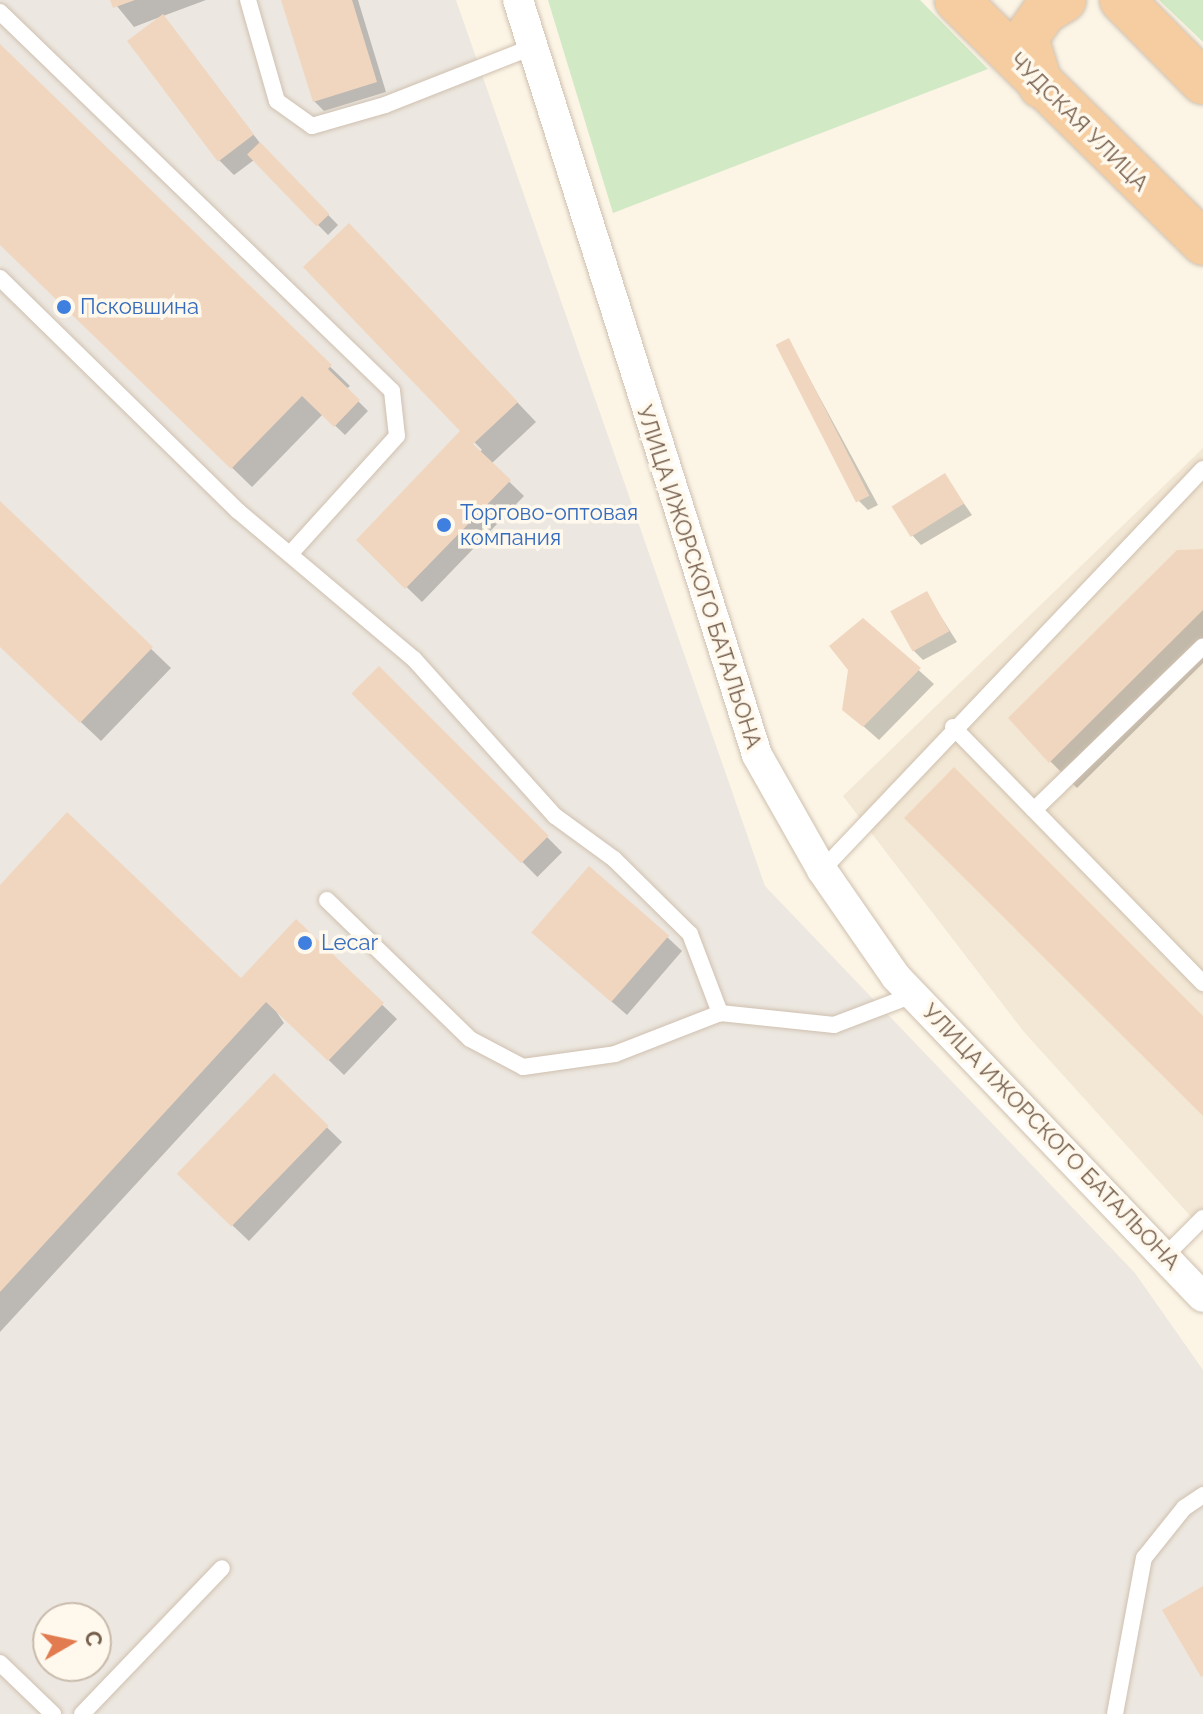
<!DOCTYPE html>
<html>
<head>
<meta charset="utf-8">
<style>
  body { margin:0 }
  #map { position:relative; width:1203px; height:1714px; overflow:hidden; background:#fcf5e6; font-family:Raleway,sans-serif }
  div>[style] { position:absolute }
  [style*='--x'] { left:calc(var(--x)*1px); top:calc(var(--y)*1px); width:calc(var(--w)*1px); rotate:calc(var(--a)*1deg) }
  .residential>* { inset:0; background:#f3e8d5 }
  .industrial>* { inset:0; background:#ece7e0 }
  .green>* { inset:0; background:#d1e9c5 }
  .shadow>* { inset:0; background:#0003; transform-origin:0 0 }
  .building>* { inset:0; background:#f1d6bf; transform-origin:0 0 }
  .roads { filter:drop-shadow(0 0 2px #cfc0af) drop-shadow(0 0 2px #cfc0af) }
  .service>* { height:16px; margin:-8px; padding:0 8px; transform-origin:8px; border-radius:8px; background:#fff }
  .minor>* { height:30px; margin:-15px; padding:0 15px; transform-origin:15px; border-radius:15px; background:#fff }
  .trunk>* { height:44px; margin:-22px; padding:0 22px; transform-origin:22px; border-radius:22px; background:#f6cda0 }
  .dots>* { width:22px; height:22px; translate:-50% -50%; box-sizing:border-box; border:4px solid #fff9ed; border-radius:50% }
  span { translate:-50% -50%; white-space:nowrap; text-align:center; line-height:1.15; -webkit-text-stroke:7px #fff9ed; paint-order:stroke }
  .street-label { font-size:22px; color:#755d4b }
  .shop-label { font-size:22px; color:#366cbe }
  .left { translate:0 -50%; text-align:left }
  .north { position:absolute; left:32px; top:1602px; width:80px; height:80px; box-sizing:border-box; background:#fff9ed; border:2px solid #c8bbac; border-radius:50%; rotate:81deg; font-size:22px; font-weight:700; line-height:32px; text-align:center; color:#755d4b }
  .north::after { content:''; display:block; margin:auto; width:28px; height:36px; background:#e27b4f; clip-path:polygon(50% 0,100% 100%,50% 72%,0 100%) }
</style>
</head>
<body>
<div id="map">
  <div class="residential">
    <div style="clip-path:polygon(1203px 448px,1203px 1230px,1024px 1032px,843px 796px)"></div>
  </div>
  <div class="industrial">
    <div style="clip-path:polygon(evenodd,0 0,456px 0,765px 886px,1135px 1273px,1203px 1370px,1203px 1714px,0 1714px,0 0,48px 1618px,96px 1618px,96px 1666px,48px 1666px,48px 1618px)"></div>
  </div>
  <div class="green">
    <div style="clip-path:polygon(548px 0,920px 0,988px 69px,613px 213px)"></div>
    <div style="clip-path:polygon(1159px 0,1203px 0,1203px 42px)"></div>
  </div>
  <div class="shadow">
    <div style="clip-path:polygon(112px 0,206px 0,163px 16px,266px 151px,338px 225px,328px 235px,254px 160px,234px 175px,219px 160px,130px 42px,160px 17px,134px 27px)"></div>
    <div style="clip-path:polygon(283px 0,358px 0,386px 92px,324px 111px,314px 101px)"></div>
    <div style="clip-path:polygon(0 46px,350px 386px,346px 389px,368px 411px,345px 435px,323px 414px,252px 487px,0 243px)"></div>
    <div style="clip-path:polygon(368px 245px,536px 422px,491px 464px,524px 496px,422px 602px,358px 540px,482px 450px,305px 267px)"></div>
    <div style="clip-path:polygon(789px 341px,878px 505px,868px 510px,859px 501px)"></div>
    <div style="clip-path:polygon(944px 475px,972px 515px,921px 545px,912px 535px)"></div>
    <div style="clip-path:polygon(0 504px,171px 668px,101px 741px,0 646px)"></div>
    <div style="clip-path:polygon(1203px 551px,1203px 663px,1077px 788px,1050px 761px)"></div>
    <div style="clip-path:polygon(926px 593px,957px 642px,923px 660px,913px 650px)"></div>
    <div style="clip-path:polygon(863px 620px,934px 684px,879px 740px,844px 709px)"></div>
    <div style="left:379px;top:669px;width:259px;height:35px;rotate:45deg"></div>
    <div style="clip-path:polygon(0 888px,252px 991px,296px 922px,397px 1019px,344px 1075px,271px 1004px,284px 1023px,0 1332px)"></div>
    <div style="clip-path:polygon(667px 937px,682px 951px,627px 1015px,549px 947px)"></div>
    <div style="clip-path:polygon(274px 1076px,342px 1142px,249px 1241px,194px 1189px)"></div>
  </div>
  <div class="building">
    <div style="clip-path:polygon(110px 0,135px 0,113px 8px)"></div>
    <div style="clip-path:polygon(281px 0,352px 0,377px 82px,313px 102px)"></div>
    <div style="left:163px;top:14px;width:151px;height:45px;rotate:53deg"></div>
    <div style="clip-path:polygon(0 44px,332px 365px,328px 369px,360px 400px,334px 427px,302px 396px,231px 469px,0 245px)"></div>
    <div style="left:260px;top:142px;width:100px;height:18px;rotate:46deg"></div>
    <div style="clip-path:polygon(349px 223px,518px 402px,473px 444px,511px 480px,405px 589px,356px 540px,460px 431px,303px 267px)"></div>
    <div style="left:789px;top:338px;width:177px;height:15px;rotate:63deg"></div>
    <div style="left:945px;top:473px;width:36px;height:63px;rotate:58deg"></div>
    <div style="clip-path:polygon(0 501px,153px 647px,80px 723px,0 647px)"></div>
    <div style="clip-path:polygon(1203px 549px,1203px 610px,1049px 763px,1008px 718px,1177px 550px)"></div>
    <div style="left:927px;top:591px;width:46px;height:42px;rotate:61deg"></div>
    <div style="clip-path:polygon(863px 618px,921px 668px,863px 727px,842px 710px,848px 670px,829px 646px)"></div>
    <div style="left:379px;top:666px;width:240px;height:39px;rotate:45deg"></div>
    <div style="clip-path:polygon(954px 767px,1203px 1016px,1203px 1116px,904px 818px)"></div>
    <div style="clip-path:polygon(67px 812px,241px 978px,296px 919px,384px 1003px,328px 1061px,266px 1002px,0 1292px,0 885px)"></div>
    <div style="left:589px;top:866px;width:106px;height:88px;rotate:41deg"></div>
    <div style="left:274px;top:1073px;width:76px;height:140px;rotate:44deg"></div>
    <div style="clip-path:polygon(1203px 1586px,1203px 1676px,1201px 1677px,1162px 1610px)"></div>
  </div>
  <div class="roads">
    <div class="service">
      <div style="--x:248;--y:0;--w:105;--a:74"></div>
      <div style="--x:277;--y:101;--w:43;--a:35.5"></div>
      <div style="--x:312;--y:126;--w:76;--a:-16"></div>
      <div style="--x:385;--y:105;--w:158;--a:-21.5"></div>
      <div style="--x:0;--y:12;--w:545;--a:44.03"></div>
      <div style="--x:392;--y:391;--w:45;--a:83.7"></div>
      <div style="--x:397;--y:436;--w:159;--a:132.2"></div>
      <div style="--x:0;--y:278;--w:333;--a:44.4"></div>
      <div style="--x:238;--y:511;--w:230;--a:40.1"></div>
      <div style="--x:414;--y:659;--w:211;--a:48.1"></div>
      <div style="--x:555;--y:816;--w:73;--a:36.1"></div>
      <div style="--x:614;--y:859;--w:107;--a:44.6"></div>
      <div style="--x:690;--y:934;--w:85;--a:69.2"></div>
      <div style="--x:953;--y:727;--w:358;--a:45.7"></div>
      <div style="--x:1034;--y:810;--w:235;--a:-44.1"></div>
      <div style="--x:822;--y:870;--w:553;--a:-46.47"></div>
      <div style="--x:327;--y:900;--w:199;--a:44.2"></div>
      <div style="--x:470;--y:1039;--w:60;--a:27.8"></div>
      <div style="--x:523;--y:1067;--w:93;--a:-8"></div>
      <div style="--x:615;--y:1054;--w:113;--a:-21.3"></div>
      <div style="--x:720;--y:1013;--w:115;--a:6"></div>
      <div style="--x:834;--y:1025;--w:85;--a:-20.8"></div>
      <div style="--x:1167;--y:1254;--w:51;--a:-45"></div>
      <div style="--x:0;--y:1663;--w:74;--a:43.9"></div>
      <div style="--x:82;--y:1714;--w:202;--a:-46.2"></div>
      <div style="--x:1115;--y:1714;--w:159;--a:-79.5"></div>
      <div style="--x:1144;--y:1558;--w:64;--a:-51.3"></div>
      <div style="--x:1184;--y:1508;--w:23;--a:-34"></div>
    </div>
    <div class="minor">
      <div style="--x:518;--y:0;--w:792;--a:72.43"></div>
      <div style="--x:757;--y:755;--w:132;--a:60.5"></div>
      <div style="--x:822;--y:870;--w:130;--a:55.3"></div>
      <div style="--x:896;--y:977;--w:443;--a:46.2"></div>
    </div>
    <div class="trunk">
      <div style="--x:957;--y:0;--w:346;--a:44.6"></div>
      <div style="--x:1122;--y:0;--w:115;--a:45.4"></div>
      <div style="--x:1041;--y:86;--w:50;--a:-107.4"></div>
      <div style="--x:1026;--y:38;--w:32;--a:-55"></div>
      <div style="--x:1044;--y:12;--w:23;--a:-31"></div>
    </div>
  </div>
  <div class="dots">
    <div style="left:64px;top:307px;background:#3f7fe0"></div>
    <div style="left:444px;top:525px;background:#3f7fe0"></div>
    <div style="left:305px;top:943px;background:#3f7fe0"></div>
  </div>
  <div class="street-label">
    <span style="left:1079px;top:122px;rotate:45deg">ЧУДСКАЯ УЛИЦА</span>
    <span style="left:699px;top:577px;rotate:72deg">УЛИЦА ИЖОРСКОГО БАТАЛЬОНА</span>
    <span style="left:1051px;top:1137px;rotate:46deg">УЛИЦА ИЖОРСКОГО БАТАЛЬОНА</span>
  </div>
  <div class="shop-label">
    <span class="left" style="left:80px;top:307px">Псковшина</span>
    <span class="left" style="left:460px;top:525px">Торгово-оптовая<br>компания</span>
    <span class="left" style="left:321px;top:943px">Lecar</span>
  </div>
  <div class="north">С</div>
</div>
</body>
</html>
